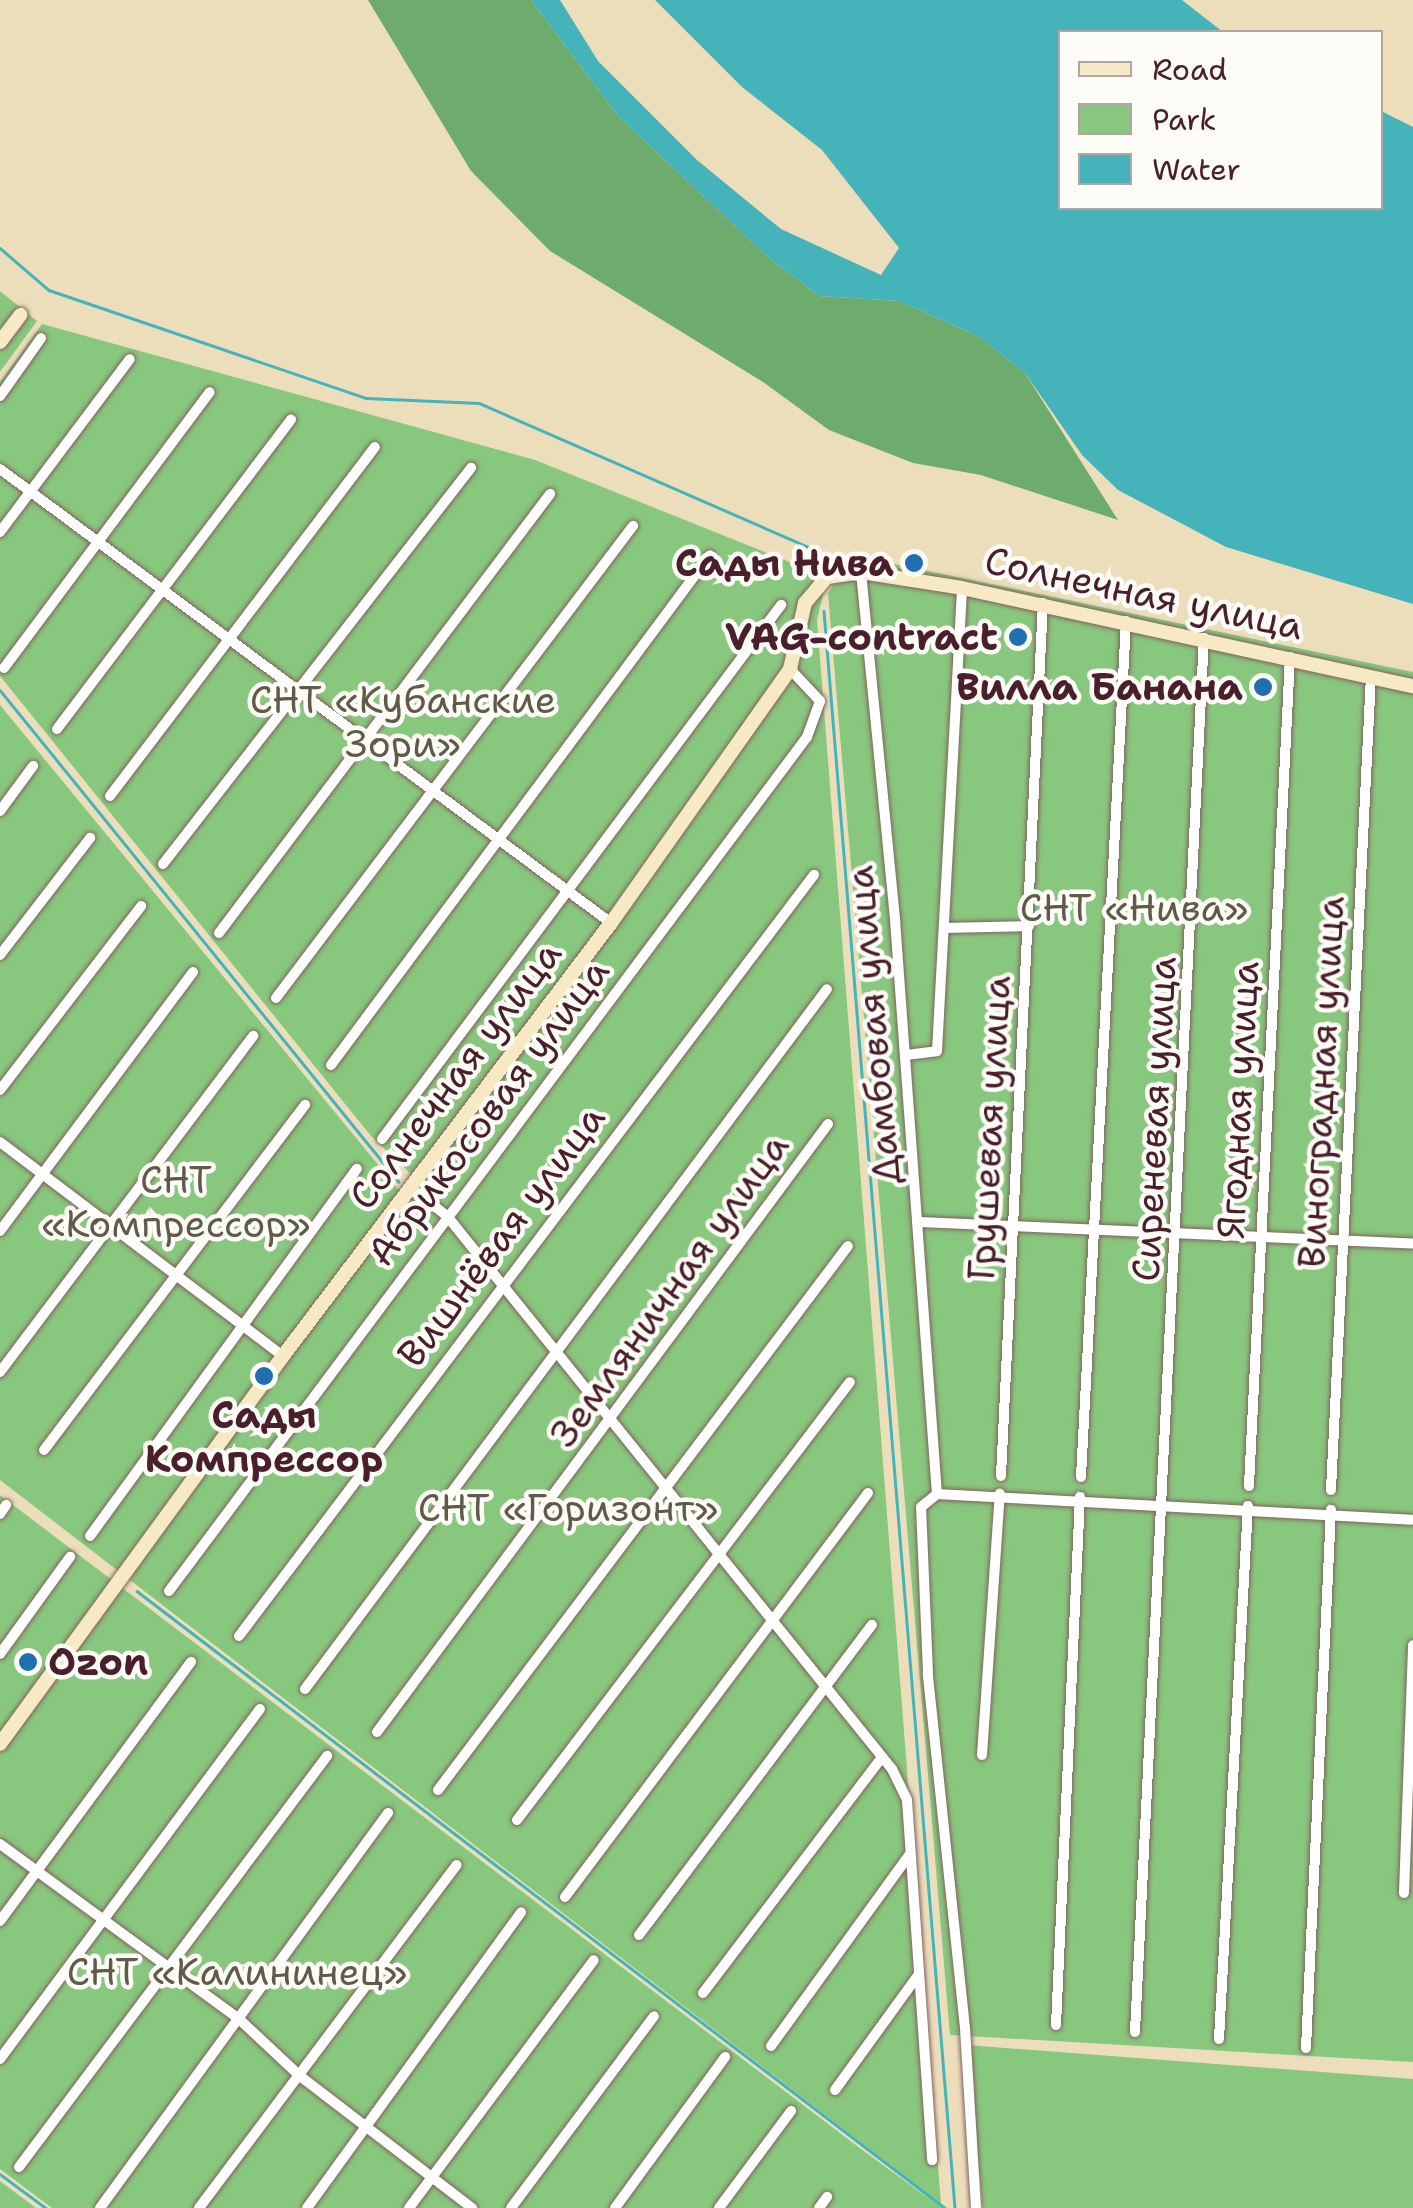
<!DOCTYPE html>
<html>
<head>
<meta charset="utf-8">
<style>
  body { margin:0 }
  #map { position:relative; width:1413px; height:2208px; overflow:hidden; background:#ecdebb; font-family:"Shantell Sans",sans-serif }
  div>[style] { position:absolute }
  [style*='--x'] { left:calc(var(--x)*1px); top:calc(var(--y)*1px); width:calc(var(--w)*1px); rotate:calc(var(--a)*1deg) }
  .green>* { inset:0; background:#88c77e }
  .forest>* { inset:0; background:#6eac6d }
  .water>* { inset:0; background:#44b4ba }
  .stream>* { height:2.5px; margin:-1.25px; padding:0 1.25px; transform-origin:1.25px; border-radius:1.25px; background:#44b4ba }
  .roads { filter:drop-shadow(0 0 2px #83625d) drop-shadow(0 0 2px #83625d) }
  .street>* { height:10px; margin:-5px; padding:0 5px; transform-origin:5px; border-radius:5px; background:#fff }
  .secondary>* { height:14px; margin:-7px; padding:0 7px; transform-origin:7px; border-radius:7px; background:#f6e9c3 }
  .dots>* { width:28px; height:28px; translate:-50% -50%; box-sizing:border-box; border:5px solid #fdfcf7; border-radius:50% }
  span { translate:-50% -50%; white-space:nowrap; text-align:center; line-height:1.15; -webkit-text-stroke:9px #fdfcf7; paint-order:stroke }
  .poi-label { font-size:38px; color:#4a1f2b; font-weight:700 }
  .right { translate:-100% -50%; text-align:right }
  .left { translate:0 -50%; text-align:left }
  .street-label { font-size:38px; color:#4a1f2b }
  .park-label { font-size:38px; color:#605a48 }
  .legend { position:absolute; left:1058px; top:30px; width:325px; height:180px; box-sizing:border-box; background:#fdfcf7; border:2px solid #b5a4a5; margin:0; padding:12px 18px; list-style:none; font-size:30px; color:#4a1f2b }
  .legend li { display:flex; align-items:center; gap:20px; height:50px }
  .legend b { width:50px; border:2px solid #b5a4a5 }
</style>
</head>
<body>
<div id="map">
  <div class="green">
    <div style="clip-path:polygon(0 291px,37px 321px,0 372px)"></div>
    <div style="clip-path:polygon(42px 324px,535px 460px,827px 577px,817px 620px,941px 2204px,0 1480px,0 705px,403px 1195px,415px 1178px,371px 1136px,0 676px,0 382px)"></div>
    <div style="clip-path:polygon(875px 560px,1413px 672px,1413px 2062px,950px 2035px,828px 593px,848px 563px)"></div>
    <div style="clip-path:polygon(0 1495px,861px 2149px,942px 2208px,52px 2208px,0 2169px)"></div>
    <div style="clip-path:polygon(967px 2045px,1413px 2079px,1413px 2208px,983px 2208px)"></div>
    <div style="clip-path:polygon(0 2181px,36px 2208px,0 2208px)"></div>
  </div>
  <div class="forest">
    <div style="clip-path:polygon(368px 0,531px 0,619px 117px,768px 257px,819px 296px,899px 301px,978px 336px,1025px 373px,1118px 520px,981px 475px,913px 463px,829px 430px,763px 382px,550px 251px,471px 171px)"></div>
  </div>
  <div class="water">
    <div style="clip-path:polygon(531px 0,560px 0,598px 61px,697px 160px,781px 229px,881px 275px,899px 248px,822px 150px,742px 87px,655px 0,1182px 0,1223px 32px,1060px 32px,1060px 208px,1380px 208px,1381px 111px,1413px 127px,1413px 604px,1226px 547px,1118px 490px,1082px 455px,1025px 373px,978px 336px,899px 301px,819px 296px,768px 257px,619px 117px)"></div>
  </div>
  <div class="stream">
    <div style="--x:0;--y:248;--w:65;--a:40.6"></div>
    <div style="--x:49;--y:290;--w:335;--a:18.8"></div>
    <div style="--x:366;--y:398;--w:113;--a:2.5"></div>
    <div style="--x:479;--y:403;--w:370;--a:23.6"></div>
    <div style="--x:824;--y:611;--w:1602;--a:85.31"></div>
    <div style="--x:0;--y:690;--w:633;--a:50.96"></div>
    <div style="--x:137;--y:1591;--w:1017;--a:37.37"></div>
    <div style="--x:0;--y:2174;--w:57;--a:36.5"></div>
  </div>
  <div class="roads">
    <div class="street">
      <div style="--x:0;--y:396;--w:71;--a:-54.7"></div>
      <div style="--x:0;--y:469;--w:761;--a:36.61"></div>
      <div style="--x:0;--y:532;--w:216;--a:-53.1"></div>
      <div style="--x:861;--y:572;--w:350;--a:84.4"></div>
      <div style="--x:895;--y:920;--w:576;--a:85.82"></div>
      <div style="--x:4;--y:668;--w:344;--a:-53.3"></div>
      <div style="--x:57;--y:729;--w:388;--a:-52.9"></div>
      <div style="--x:110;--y:796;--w:438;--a:-52.8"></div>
      <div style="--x:0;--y:811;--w:56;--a:-53.7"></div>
      <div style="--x:163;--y:864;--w:502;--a:-52.13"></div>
      <div style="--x:948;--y:928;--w:81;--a:-1.4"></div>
      <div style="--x:219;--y:933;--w:550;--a:-52.98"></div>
      <div style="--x:0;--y:955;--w:148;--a:-52.4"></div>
      <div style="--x:276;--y:998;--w:592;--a:-52.9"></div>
      <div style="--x:906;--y:1055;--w:31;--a:-7"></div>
      <div style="--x:937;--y:1051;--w:464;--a:-86.9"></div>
      <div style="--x:331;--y:1065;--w:635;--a:-53.38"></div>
      <div style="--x:0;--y:1090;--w:232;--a:-52.5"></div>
      <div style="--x:382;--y:1139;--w:667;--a:-53.23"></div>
      <div style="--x:0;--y:1142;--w:355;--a:37.1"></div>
      <div style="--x:410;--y:1187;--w:47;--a:38.1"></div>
      <div style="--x:447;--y:1216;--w:710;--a:51.18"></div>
      <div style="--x:892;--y:1769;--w:34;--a:64"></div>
      <div style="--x:907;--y:1800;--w:361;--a:86"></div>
      <div style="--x:919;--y:1222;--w:494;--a:2.5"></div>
      <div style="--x:0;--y:1231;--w:323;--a:-53.3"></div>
      <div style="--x:0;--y:1372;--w:421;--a:-53"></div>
      <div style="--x:44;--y:1450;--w:433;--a:-52.9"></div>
      <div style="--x:1001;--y:1476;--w:874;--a:-87.25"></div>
      <div style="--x:1081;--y:1477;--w:857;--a:-86.99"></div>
      <div style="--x:1249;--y:1486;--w:830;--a:-87.17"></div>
      <div style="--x:1331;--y:1490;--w:815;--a:-87.19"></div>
      <div style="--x:0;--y:1514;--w:11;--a:-56"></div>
      <div style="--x:90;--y:1536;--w:454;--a:-54"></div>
      <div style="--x:169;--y:1591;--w:1066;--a:-53.24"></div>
      <div style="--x:807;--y:737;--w:38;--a:-70"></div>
      <div style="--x:820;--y:701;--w:44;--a:-133.2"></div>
      <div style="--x:239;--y:1636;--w:954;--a:-52.93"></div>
      <div style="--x:0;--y:1654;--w:120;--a:-54.2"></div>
      <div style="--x:305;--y:1689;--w:873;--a:-53.29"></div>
      <div style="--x:377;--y:1732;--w:757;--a:-53.43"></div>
      <div style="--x:982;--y:1755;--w:262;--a:-86.1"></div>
      <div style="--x:438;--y:1790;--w:681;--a:-53"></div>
      <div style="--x:517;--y:1820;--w:550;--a:-52.76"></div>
      <div style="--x:0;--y:1844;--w:295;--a:36.2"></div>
      <div style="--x:238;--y:2018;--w:85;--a:43.1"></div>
      <div style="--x:300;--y:2076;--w:217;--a:37.5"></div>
      <div style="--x:1404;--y:1893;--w:248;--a:-87.9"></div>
      <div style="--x:565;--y:1897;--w:505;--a:-53.13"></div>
      <div style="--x:0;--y:1921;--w:322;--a:-53.6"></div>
      <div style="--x:639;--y:1935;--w:388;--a:-53.1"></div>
      <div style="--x:703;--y:1993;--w:296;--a:-52.8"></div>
      <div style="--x:1056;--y:2025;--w:529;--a:-87.4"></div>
      <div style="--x:1135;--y:2032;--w:1396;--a:-87.17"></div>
      <div style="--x:1219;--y:2039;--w:534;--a:-86.89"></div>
      <div style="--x:771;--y:2046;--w:237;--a:-54.1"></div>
      <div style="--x:1306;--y:2048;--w:539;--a:-87.34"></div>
      <div style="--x:0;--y:2059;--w:436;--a:-53.4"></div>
      <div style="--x:835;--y:2090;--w:143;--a:-54.1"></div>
      <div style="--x:19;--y:2167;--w:514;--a:-53.15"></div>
      <div style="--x:100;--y:2208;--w:489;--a:-53.9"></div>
      <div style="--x:199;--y:2208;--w:429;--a:-53.1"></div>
      <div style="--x:307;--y:2208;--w:365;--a:-54.1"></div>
      <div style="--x:409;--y:2208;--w:309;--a:-53.3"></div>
      <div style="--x:511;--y:2208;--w:239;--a:-53.3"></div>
      <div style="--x:615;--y:2208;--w:187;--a:-53.9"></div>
      <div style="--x:719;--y:2208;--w:121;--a:-53.4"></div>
      <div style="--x:819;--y:2208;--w:14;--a:-54"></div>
      <div style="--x:976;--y:2208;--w:180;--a:-93.5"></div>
      <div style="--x:965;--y:2028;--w:357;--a:-96"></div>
      <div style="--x:928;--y:1673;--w:166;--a:-92.4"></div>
      <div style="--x:921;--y:1507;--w:21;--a:-39"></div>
      <div style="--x:937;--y:1494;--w:475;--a:3.1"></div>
    </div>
    <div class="secondary">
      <div style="--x:0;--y:342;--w:34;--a:-53"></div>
      <div style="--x:0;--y:1744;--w:480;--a:-53.9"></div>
      <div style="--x:283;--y:1356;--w:543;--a:-52.86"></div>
      <div style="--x:611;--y:923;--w:311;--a:-54.8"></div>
      <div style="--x:790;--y:669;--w:68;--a:-77.2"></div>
      <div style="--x:805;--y:603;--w:34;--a:-50"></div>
      <div style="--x:827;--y:577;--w:34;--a:-8"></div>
      <div style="--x:861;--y:572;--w:102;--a:9"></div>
      <div style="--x:962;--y:588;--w:462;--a:12.3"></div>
    </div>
  </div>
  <div class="dots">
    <div style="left:914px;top:563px;background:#1f6fb2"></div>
    <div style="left:1018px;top:637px;background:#1f6fb2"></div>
    <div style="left:1263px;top:687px;background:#1f6fb2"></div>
    <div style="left:264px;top:1376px;background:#1f6fb2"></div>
    <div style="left:28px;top:1662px;background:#1f6fb2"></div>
  </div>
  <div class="poi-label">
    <span class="right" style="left:894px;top:563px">Сады Нива</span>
    <span class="right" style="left:998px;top:637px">VAG-contract</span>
    <span class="right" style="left:1243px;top:687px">Вилла Банана</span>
    <span style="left:264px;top:1437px">Сады<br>Компрессор</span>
    <span class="left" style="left:48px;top:1662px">Ozon</span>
  </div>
  <div class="street-label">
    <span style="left:1144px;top:593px;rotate:12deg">Солнечная улица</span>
    <span style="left:873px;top:1025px;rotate:-95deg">Дамбовая улица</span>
    <span style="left:455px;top:1075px;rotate:-53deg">Солнечная улица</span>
    <span style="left:1321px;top:1082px;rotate:-87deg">Виноградная улица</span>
    <span style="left:1238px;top:1100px;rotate:-87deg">Ягодная улица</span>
    <span style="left:488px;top:1112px;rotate:-53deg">Абрикосовая улица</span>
    <span style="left:1154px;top:1119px;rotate:-87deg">Сиреневая улица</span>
    <span style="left:989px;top:1128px;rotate:-87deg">Грушевая улица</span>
    <span style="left:501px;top:1236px;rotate:-53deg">Вишнёвая улица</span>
    <span style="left:669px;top:1290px;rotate:-54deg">Земляничная улица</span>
  </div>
  <div class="park-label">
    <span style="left:403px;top:722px">СНТ «Кубанские<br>Зори»</span>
    <span style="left:1134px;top:908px">СНТ «Нива»</span>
    <span style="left:176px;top:1202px">СНТ<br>«Компрессор»</span>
    <span style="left:568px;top:1508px">СНТ «Горизонт»</span>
    <span style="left:237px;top:1972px">СНТ «Калининец»</span>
  </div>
  <ul class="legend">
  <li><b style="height:12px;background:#f6e9c3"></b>Road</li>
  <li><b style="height:28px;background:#88c77e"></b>Park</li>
  <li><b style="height:28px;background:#44b4ba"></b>Water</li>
  </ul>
</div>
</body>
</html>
